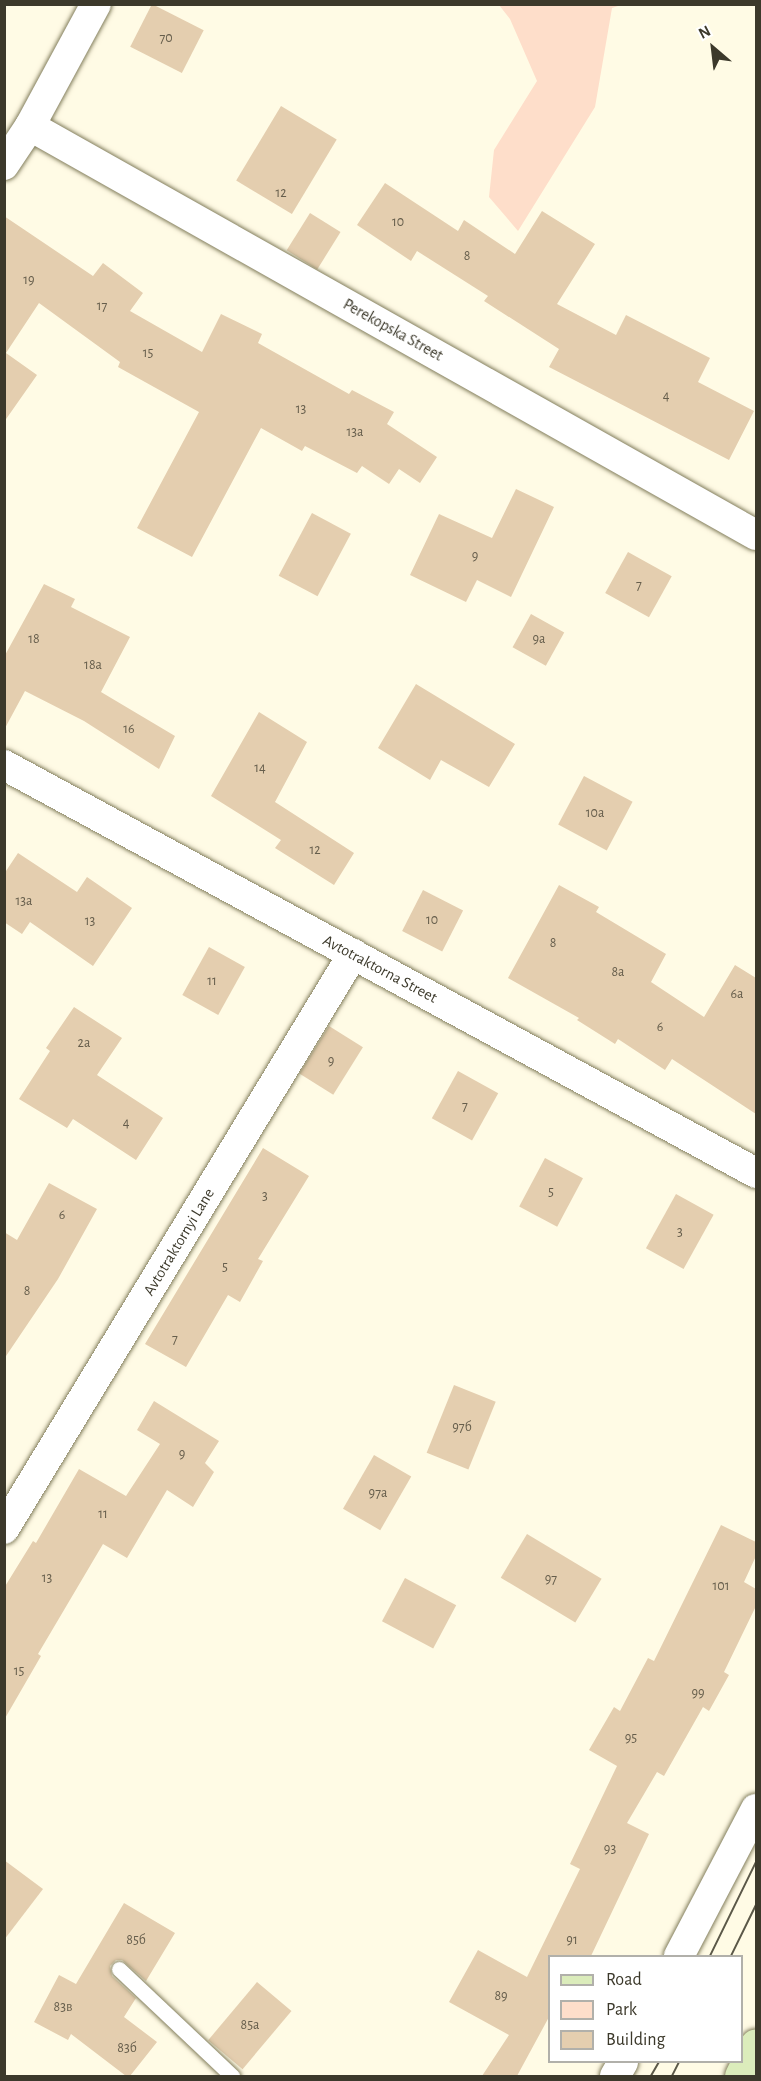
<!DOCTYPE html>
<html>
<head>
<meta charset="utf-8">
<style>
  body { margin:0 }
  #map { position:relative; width:761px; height:2081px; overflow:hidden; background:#fffbe5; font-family:"Alegreya Sans",sans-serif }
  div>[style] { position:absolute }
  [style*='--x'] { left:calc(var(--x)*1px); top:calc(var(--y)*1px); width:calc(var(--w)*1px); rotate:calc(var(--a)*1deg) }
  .green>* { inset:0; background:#fedeca }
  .building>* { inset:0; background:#e4ceaf; transform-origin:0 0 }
  .roads { filter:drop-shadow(0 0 2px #837e5d) drop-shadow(0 0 2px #837e5d) }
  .service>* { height:15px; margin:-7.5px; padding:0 7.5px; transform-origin:7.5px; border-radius:7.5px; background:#fff }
  .minor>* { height:30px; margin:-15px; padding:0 15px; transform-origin:15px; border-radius:15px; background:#fff }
  .primary>* { height:33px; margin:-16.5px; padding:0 16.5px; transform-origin:16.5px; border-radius:16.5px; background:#dbecbb }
  .tram>* { height:1.5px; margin:-0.75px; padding:0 0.75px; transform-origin:0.75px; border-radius:0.75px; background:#5b5848 }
  span { translate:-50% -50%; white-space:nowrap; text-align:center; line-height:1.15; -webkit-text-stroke:4.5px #fff; paint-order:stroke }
  .number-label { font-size:14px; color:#665e4c }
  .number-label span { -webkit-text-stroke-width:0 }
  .street-label { font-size:16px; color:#3c392b }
  .frame { position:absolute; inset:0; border:6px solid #3c392b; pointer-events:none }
  .legend { position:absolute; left:548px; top:1955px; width:195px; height:108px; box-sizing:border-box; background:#fff; border:2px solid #b1b0aa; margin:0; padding:8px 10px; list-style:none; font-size:18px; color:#3c392b }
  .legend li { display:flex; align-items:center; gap:12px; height:30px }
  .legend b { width:30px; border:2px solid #b1b0aa }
  .north { position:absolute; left:683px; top:18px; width:60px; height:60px; -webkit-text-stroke:4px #fff; paint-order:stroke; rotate:332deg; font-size:16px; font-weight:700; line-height:24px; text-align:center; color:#3c392b }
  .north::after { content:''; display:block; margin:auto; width:21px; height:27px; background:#3c392b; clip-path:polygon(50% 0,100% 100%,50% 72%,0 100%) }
</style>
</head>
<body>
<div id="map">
  <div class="green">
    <div style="clip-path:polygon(499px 5px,621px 5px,612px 8px,595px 107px,518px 231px,489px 197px,494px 150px,537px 81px,510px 19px)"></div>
  </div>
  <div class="building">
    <div style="left:152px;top:4px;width:58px;height:48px;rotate:27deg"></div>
    <div style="left:281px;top:106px;width:65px;height:87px;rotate:31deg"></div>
    <div style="clip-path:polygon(385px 183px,458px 231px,464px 220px,515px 254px,542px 211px,595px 244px,557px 304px,616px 335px,626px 315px,710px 358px,698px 382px,754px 411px,729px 460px,549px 367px,559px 349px,484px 301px,488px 296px,417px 251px,411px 261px,357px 225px)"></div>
    <div style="left:310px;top:213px;width:36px;height:44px;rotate:32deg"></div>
    <div style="clip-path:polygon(4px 216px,93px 276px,103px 263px,143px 293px,130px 311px,202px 352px,221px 314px,262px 334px,258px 343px,349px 394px,352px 390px,394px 412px,387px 424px,437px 457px,420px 483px,399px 469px,389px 484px,362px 466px,357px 473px,305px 446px,302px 451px,261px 428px,192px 557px,137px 528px,199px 412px,118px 367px,120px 362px,39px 303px,6px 353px,37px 375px,4px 422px)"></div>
    <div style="clip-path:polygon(516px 489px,554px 507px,511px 597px,477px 580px,466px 602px,410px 575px,439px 514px,492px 538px)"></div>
    <div style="left:312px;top:513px;width:44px;height:71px;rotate:28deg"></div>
    <div style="left:628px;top:552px;width:50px;height:47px;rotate:29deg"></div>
    <div style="clip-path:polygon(44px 584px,75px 599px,71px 607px,130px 637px,101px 692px,175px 736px,159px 769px,84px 721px,25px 691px,4px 730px,4px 657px)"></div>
    <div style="left:531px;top:614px;width:38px;height:38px;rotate:29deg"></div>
    <div style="clip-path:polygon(416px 684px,515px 744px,489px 787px,441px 760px,430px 780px,378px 748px)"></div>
    <div style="clip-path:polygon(259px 712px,307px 742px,275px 802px,354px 853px,334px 885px,275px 848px,281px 840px,211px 796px)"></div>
    <div style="left:584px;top:776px;width:55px;height:55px;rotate:28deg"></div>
    <div style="clip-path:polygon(18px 853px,77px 892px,87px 877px,132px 908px,93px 966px,30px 922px,22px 934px,4px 922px,4px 874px)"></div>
    <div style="clip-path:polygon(559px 885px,599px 907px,596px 912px,666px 954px,651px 982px,704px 1017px,735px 965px,756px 978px,756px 1114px,672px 1059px,665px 1070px,618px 1039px,615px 1044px,577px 1020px,579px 1018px,508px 978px)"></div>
    <div style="left:423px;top:890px;width:45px;height:46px;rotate:27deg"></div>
    <div style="left:209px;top:947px;width:41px;height:55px;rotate:29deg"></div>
    <div style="clip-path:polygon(74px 1007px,122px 1038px,97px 1075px,163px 1118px,136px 1160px,73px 1119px,67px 1128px,19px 1099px,50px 1051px,46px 1048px)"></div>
    <div style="left:329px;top:1026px;width:40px;height:56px;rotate:32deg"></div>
    <div style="left:458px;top:1071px;width:46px;height:54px;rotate:29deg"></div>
    <div style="clip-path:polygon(263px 1148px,309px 1176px,258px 1259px,263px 1261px,240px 1302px,228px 1295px,186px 1367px,145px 1344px)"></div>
    <div style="left:545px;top:1158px;width:43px;height:55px;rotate:28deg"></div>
    <div style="clip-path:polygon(49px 1183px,97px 1209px,58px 1279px,4px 1359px,4px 1232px,17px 1240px)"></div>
    <div style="left:676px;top:1194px;width:43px;height:62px;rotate:29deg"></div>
    <div style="left:454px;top:1385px;width:45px;height:73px;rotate:22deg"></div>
    <div style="clip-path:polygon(154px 1401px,219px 1441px,205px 1463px,214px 1472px,193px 1507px,167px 1490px,127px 1558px,103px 1544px,38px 1654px,41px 1656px,4px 1720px,4px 1588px,33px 1541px,36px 1543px,79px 1469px,126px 1496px,160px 1444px,137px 1430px)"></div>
    <div style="left:374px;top:1455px;width:43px;height:62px;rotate:30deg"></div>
    <div style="clip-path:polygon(721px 1525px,756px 1542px,756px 1556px,744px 1582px,756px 1589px,756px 1606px,724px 1672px,729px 1675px,709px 1711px,703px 1707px,664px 1776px,657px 1772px,627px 1823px,649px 1834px,591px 1956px,549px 1956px,549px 2017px,517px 2076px,482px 2076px,509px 2035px,449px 2002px,478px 1950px,527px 1977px,580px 1869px,570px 1864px,617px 1766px,589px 1750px,614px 1707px,620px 1711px,648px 1658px,654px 1661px)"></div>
    <div style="left:527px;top:1534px;width:87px;height:51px;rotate:31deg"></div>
    <div style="left:405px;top:1578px;width:58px;height:49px;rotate:28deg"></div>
    <div style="clip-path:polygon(4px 1860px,43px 1889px,4px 1940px)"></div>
    <div style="clip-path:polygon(124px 1903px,175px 1933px,146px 1981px,122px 1960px,116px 1960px,110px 1966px,112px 1976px,136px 1998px,124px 2017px,157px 2042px,130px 2076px,126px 2076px,71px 2034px,68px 2040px,34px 2022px,59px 1975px,76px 1984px)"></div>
    <div style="left:257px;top:1982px;width:45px;height:76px;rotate:40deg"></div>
  </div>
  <div class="roads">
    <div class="service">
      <div style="--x:119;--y:1969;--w:156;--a:43.4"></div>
    </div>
    <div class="minor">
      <div style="--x:30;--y:126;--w:833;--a:29.4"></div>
      <div style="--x:4;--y:165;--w:47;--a:-56.3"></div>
      <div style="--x:30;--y:126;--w:139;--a:-61.6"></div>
      <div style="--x:4;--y:765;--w:856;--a:28.48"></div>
      <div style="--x:4;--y:1529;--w:673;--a:-58.74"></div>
      <div style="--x:679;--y:1956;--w:166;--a:-62.4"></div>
      <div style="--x:615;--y:2076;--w:16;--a:-60"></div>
    </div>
    <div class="primary">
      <div style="--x:741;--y:2076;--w:34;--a:-64"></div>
    </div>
  </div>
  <div class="tram">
    <div style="--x:710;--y:1956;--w:105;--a:-63.9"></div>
    <div style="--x:731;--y:1956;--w:57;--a:-63.9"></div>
    <div style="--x:651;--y:2076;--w:16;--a:-60"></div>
    <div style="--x:672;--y:2076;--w:16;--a:-63"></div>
  </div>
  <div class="number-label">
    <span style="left:166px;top:38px">70</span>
    <span style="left:281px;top:193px">12</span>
    <span style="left:398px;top:222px">10</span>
    <span style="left:467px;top:256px">8</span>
    <span style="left:29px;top:280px">19</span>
    <span style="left:102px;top:306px">17</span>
    <span style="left:148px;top:353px">15</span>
    <span style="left:666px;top:396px">4</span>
    <span style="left:301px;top:409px">13</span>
    <span style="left:355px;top:432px">13а</span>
    <span style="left:475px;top:556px">9</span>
    <span style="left:639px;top:585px">7</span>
    <span style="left:34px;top:639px">18</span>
    <span style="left:539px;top:639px">9а</span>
    <span style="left:93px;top:665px">18а</span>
    <span style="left:129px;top:729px">16</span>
    <span style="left:260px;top:768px">14</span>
    <span style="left:595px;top:813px">10а</span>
    <span style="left:315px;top:850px">12</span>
    <span style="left:24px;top:901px">13а</span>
    <span style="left:432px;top:920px">10</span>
    <span style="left:90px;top:921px">13</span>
    <span style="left:553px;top:943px">8</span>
    <span style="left:618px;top:972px">8а</span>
    <span style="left:212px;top:981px">11</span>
    <span style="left:737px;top:994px">6а</span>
    <span style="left:660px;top:1027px">6</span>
    <span style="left:84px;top:1043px">2а</span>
    <span style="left:331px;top:1061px">9</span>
    <span style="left:465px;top:1106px">7</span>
    <span style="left:126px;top:1123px">4</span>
    <span style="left:551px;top:1192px">5</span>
    <span style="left:265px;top:1196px">3</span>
    <span style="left:62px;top:1215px">6</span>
    <span style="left:680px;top:1232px">3</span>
    <span style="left:225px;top:1267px">5</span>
    <span style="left:27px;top:1291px">8</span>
    <span style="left:175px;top:1339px">7</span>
    <span style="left:462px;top:1427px">97б</span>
    <span style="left:182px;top:1454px">9</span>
    <span style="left:378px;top:1493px">97а</span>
    <span style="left:103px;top:1514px">11</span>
    <span style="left:47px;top:1578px">13</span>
    <span style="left:551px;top:1579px">97</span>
    <span style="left:721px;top:1586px">101</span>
    <span style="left:19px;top:1671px">15</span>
    <span style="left:698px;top:1693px">99</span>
    <span style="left:631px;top:1738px">95</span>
    <span style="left:610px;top:1849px">93</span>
    <span style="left:136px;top:1940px">85б</span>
    <span style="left:572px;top:1940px">91</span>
    <span style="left:501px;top:1996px">89</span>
    <span style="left:63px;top:2007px">83в</span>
    <span style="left:250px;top:2025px">85а</span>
    <span style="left:127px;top:2048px">83б</span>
  </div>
  <div class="street-label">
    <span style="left:393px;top:330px;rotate:29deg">Perekopska Street</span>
    <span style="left:380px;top:969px;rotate:28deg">Avtotraktorna Street</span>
    <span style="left:179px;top:1242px;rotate:-59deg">Avtotraktornyi Lane</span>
  </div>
  <div class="frame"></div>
  <ul class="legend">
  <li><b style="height:8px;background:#dbecbb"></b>Road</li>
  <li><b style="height:16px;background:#fedeca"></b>Park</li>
  <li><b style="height:16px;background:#e4ceaf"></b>Building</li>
  </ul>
  <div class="north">N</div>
</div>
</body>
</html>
